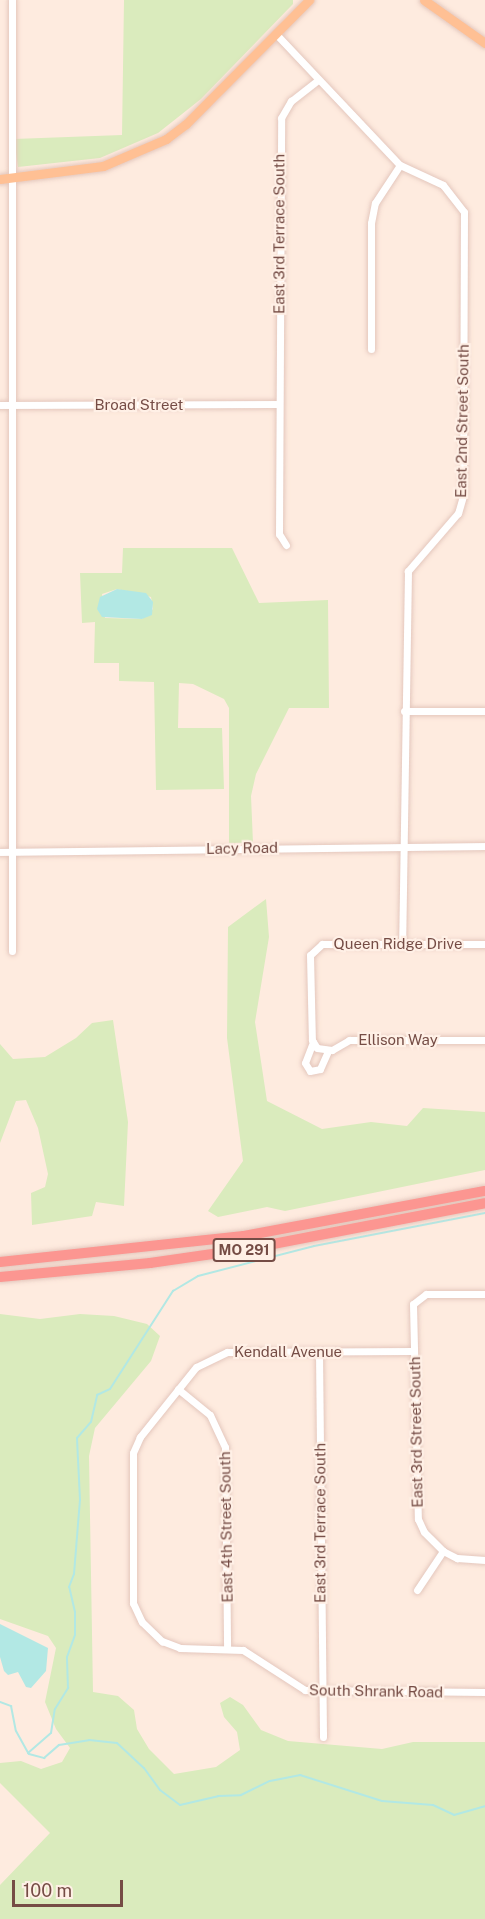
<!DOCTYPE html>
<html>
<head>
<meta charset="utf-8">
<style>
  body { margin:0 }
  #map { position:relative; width:485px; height:1919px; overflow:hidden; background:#feebdf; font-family:"Public Sans",sans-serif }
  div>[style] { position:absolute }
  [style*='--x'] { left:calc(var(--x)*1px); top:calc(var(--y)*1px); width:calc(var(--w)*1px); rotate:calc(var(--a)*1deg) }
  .green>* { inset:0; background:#daebbd }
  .water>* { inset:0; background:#b2e8e4 }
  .stream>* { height:2px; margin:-1px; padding:0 1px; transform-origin:1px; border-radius:1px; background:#b2e8e4 }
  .roads { filter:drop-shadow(0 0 2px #e4c7bd) drop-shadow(0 0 2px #e4c7bd) }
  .minor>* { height:7px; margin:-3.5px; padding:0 3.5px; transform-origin:3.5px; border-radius:3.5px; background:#fff }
  .major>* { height:9px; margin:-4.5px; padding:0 4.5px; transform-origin:4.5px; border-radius:4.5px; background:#ffc094 }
  .highway>* { height:10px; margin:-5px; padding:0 5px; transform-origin:5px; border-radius:5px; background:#fc9691 }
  span { translate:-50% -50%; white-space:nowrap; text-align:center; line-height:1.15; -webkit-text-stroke:4.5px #fff0e6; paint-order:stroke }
  .shield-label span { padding:2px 4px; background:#fff0e6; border:2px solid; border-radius:4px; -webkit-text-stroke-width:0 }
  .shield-label { font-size:14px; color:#754c45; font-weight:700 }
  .street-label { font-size:15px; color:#754c45 }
  .scale { position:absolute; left:12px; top:1880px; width:111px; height:27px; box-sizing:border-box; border:3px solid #754c45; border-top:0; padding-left:8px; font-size:18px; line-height:21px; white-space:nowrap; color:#754c45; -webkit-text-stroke:4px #fff0e6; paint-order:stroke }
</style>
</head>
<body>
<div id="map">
  <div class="green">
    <div style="clip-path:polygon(124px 0,293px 0,293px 4px,201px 99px,158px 133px,100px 158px,18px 167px,14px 139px,122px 135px)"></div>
    <div style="clip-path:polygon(evenodd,123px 548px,232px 548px,259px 603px,328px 600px,329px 708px,289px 708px,256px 774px,251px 796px,253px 843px,229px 843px,229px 708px,224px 699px,193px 684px,179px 683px,178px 728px,222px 728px,224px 789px,156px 790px,154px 682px,119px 681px,119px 663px,94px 663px,95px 622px,82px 623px,80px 573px,122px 573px,123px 548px,117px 589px,151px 597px,153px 609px,142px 619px,105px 618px,102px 594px,117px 589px)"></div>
    <div style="clip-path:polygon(266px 899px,269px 937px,255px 1022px,267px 1101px,322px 1129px,371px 1122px,407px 1126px,423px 1108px,485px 1112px,485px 1170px,285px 1211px,267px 1207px,218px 1217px,208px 1211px,243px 1161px,227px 1038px,228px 927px)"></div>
    <div style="clip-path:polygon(113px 1020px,128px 1122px,124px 1206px,96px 1202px,92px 1216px,32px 1225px,31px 1193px,45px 1187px,48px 1174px,38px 1128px,26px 1100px,16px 1101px,0 1143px,0 1044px,13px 1059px,45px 1057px,76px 1038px,92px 1023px)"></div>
    <div style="clip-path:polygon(0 1314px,40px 1319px,80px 1314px,114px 1316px,147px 1324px,160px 1336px,151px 1361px,95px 1428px,89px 1456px,93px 1692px,118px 1696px,134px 1710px,137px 1729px,149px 1749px,174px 1774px,216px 1767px,240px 1750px,237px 1732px,224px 1717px,220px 1703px,230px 1697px,243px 1705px,261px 1730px,288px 1741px,382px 1749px,413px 1742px,485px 1742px,485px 1919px,0 1919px,0 1885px,50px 1833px,0 1783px,0 1763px,21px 1761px,41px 1769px,62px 1762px,70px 1748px,56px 1729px,45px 1702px,56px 1648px,48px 1636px,0 1619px)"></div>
  </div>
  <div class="water">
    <div style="clip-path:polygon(117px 589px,146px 593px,153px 602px,152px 615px,142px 619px,102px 617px,97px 609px,100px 597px)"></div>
    <div style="clip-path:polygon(0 1624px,48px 1648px,46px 1671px,31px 1688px,26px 1687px,18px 1672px,8px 1675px,4px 1671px,0 1657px)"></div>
  </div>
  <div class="stream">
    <div style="--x:0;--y:1702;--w:12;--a:20"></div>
    <div style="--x:11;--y:1706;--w:25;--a:79"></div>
    <div style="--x:16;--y:1731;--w:26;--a:61"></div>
    <div style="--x:29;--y:1754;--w:16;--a:15"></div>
    <div style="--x:44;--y:1758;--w:20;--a:-41"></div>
    <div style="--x:59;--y:1745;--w:30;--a:-9"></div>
    <div style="--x:89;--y:1740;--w:28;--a:6"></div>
    <div style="--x:117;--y:1743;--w:37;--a:43"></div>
    <div style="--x:144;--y:1768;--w:27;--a:54"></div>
    <div style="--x:160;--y:1790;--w:25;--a:37"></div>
    <div style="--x:180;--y:1805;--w:39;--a:-13"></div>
    <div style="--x:218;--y:1796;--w:23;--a:-2"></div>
    <div style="--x:241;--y:1795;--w:32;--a:-26"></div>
    <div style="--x:270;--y:1781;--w:31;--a:-11"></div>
    <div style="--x:300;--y:1775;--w:86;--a:17.6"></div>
    <div style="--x:382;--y:1801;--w:51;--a:4.5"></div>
    <div style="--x:433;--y:1805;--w:23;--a:25"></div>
    <div style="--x:454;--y:1815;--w:32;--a:-16"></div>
    <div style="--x:28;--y:1753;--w:30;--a:-41"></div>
    <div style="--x:51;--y:1733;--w:24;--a:-81"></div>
    <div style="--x:55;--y:1709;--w:25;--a:-58"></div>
    <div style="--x:68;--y:1688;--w:31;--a:-92"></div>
    <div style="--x:67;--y:1657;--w:23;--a:-70"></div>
    <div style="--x:75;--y:1635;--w:23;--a:-90"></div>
    <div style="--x:75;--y:1612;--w:26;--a:-103"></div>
    <div style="--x:69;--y:1587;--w:14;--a:-69"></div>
    <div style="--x:74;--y:1574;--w:74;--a:-85.4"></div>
    <div style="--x:80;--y:1500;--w:62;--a:-92.8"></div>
    <div style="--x:77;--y:1438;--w:21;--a:-49"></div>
    <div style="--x:91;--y:1422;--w:28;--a:-77"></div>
    <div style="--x:97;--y:1395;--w:14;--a:-25"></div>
    <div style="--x:110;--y:1389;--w:117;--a:-57.3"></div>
    <div style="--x:173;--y:1291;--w:29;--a:-31"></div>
    <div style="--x:198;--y:1276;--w:120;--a:-14.5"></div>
    <div style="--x:314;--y:1246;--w:174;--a:-10.9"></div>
  </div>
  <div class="roads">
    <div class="minor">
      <div style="--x:12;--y:0;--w:951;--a:90"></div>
      <div style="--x:276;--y:34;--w:180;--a:46.6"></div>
      <div style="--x:400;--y:165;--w:47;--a:24.9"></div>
      <div style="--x:443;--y:185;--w:34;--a:52"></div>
      <div style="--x:464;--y:212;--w:284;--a:90.2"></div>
      <div style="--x:463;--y:496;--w:18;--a:106"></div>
      <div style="--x:458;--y:513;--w:77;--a:130.8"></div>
      <div style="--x:408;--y:571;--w:374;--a:90.9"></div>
      <div style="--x:371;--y:349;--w:126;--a:-90"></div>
      <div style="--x:371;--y:223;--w:20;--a:-79"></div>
      <div style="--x:375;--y:203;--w:45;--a:-56.7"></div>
      <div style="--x:0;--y:405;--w:278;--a:-0.2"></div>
      <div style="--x:286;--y:545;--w:13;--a:-122"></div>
      <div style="--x:279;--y:534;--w:416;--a:-89.7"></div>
      <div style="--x:281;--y:118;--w:20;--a:-60"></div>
      <div style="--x:291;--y:101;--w:34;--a:-38"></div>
      <div style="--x:404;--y:711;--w:81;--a:0"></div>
      <div style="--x:0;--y:852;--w:485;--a:-0.7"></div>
      <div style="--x:485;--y:944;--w:163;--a:180"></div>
      <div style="--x:322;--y:944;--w:16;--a:137"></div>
      <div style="--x:310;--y:955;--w:85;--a:88.7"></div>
      <div style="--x:312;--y:1040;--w:9;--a:58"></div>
      <div style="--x:317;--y:1048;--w:15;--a:8"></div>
      <div style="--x:332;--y:1050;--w:20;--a:-30"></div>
      <div style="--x:349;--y:1040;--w:136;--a:0"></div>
      <div style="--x:313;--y:1042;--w:22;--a:111"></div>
      <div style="--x:305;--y:1063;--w:9;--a:58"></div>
      <div style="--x:310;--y:1071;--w:10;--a:-11"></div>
      <div style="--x:320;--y:1069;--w:20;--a:-66"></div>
      <div style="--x:485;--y:1294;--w:59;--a:180"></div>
      <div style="--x:426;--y:1294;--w:16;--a:142"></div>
      <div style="--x:413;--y:1304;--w:215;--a:88.7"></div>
      <div style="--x:418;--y:1519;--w:14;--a:65"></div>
      <div style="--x:424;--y:1532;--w:27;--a:45"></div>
      <div style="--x:443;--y:1551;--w:16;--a:27"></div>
      <div style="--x:457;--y:1558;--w:28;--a:4"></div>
      <div style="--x:414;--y:1351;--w:187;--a:179.7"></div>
      <div style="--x:227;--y:1352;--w:34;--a:154"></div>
      <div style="--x:196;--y:1367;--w:90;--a:128.7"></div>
      <div style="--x:140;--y:1437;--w:17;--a:114"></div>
      <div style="--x:133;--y:1453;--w:150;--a:90"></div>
      <div style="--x:133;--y:1603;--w:21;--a:65"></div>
      <div style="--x:142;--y:1622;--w:28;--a:44"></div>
      <div style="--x:162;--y:1641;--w:19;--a:21"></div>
      <div style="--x:180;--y:1648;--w:63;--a:1.8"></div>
      <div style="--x:243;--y:1650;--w:74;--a:32.8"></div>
      <div style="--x:305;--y:1690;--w:180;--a:0.6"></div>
      <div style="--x:319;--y:1352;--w:385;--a:89.4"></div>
      <div style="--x:178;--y:1389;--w:41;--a:39.1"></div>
      <div style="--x:210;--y:1415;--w:35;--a:65"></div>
      <div style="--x:225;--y:1447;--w:201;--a:89.4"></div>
      <div style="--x:417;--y:1590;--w:47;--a:-56.3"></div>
    </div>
    <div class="major">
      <div style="--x:424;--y:0;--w:75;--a:35.2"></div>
      <div style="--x:0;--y:179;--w:104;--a:-7.2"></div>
      <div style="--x:103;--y:166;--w:69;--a:-23.2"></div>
      <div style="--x:166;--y:139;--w:25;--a:-37"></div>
      <div style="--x:186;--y:124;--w:175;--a:-45.2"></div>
    </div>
    <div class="highway">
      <div style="--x:0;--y:1262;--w:245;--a:-6.1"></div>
      <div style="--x:244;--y:1236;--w:245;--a:-10.6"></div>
      <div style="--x:0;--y:1277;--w:151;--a:-5.3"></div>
      <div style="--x:150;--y:1263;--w:98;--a:-8.2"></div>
      <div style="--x:247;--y:1249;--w:242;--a:-10.9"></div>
    </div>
  </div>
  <div class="shield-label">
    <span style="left:244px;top:1250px">MO 291</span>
  </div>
  <div class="street-label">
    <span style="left:279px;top:234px;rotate:-90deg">East 3rd Terrace South</span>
    <span style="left:139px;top:405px">Broad Street</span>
    <span style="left:462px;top:421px;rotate:-89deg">East 2nd Street South</span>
    <span style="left:242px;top:848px;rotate:-1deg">Lacy Road</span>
    <span style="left:398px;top:944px">Queen Ridge Drive</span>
    <span style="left:398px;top:1040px">Ellison Way</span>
    <span style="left:288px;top:1352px">Kendall Avenue</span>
    <span style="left:416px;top:1432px;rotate:-91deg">East 3rd Street South</span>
    <span style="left:320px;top:1523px;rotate:-90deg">East 3rd Terrace South</span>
    <span style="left:226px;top:1527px;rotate:-91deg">East 4th Street South</span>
    <span style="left:376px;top:1691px;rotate:1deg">South Shrank Road</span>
  </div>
  <div class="scale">100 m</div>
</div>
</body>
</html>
